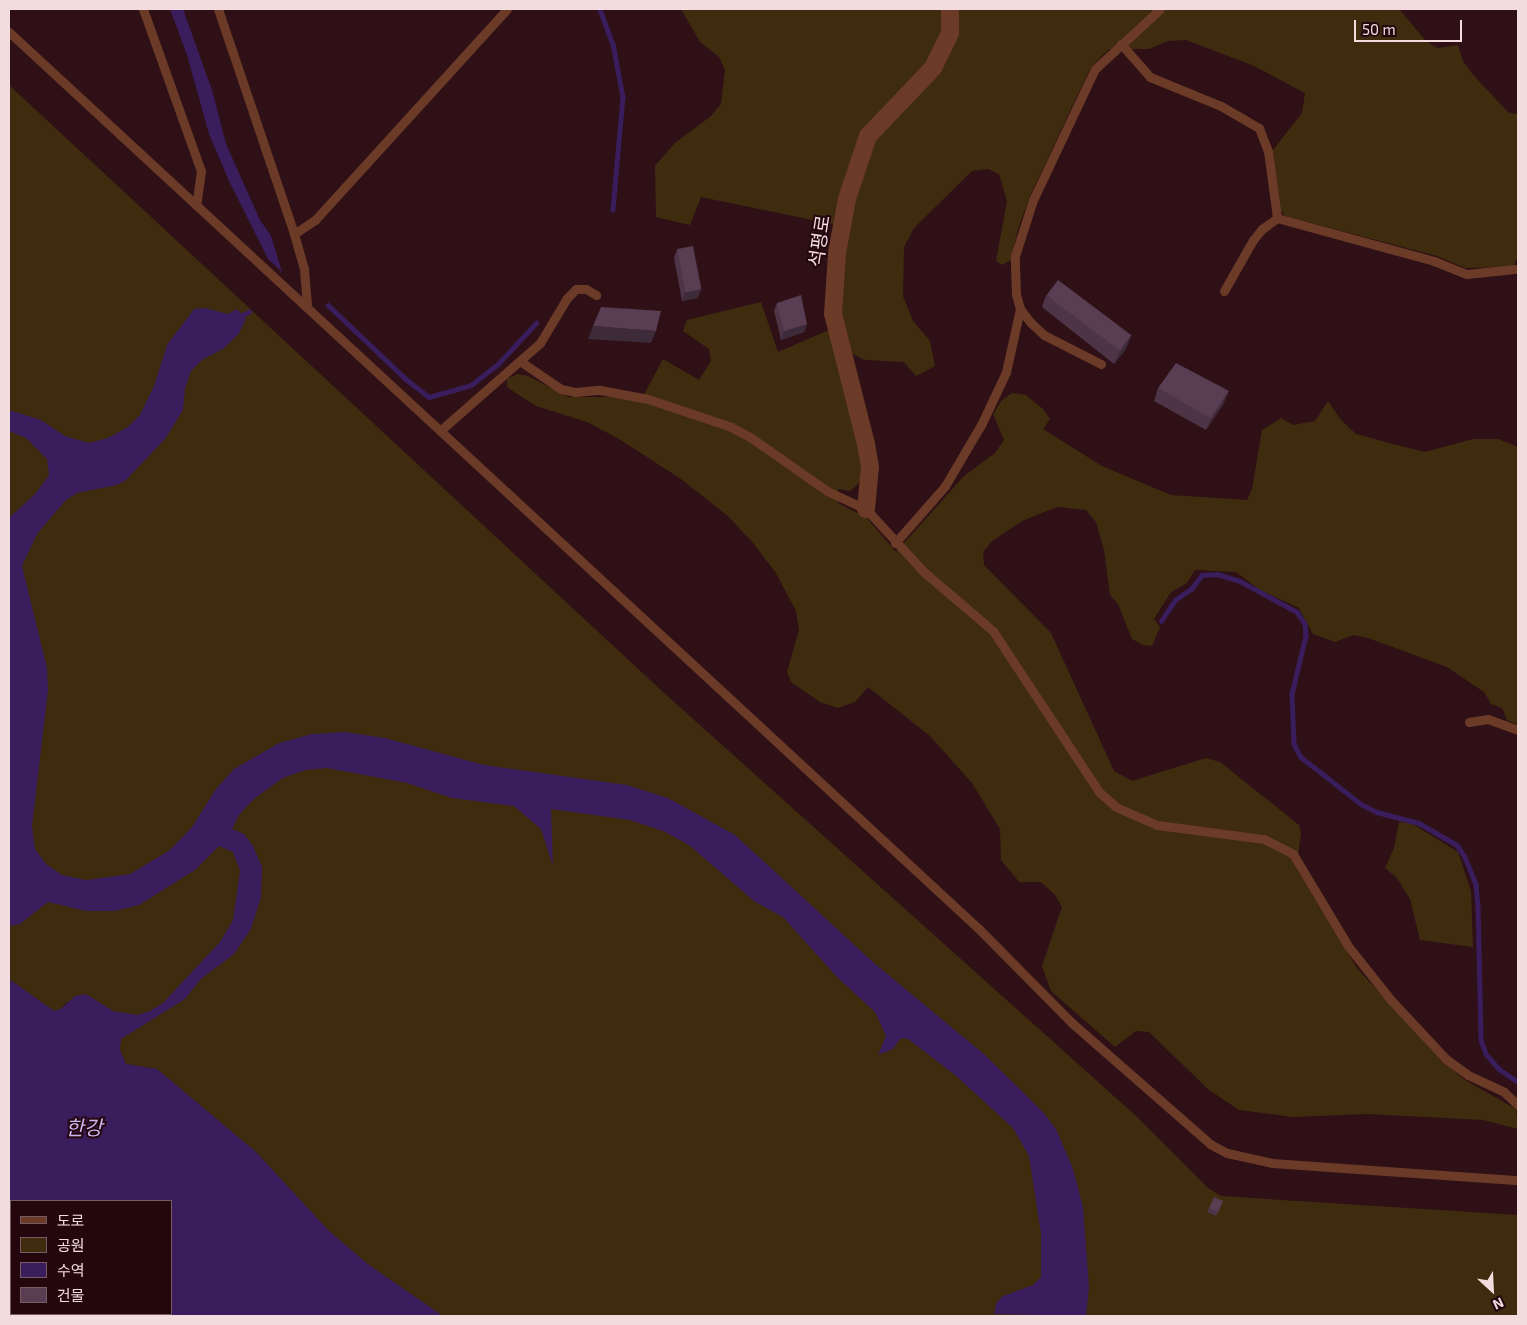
<!DOCTYPE html>
<html>
<head>
<meta charset="utf-8">
<style>
  body { margin:0 }
  #map { position:relative; width:1527px; height:1325px; overflow:hidden; background:#2e1016; font-family:"Exo 2","Noto Sans KR",sans-serif }
  div>[style] { position:absolute }
  [style*='--x'] { left:calc(var(--x)*1px); top:calc(var(--y)*1px); width:calc(var(--w)*1px); rotate:calc(var(--a)*1deg) }
  .green>* { inset:0; background:#3f2c0e }
  .water>* { inset:0; background:#3a1d5c }
  .stream>* { height:4.5px; margin:-2.25px; padding:0 2.25px; transform-origin:2.25px; border-radius:2.25px; background:#3a1d5c }
  .service>* { height:9px; margin:-4.5px; padding:0 4.5px; transform-origin:4.5px; border-radius:4.5px; background:#6c3b27 }
  .minor>* { height:18px; margin:-9px; padding:0 9px; transform-origin:9px; border-radius:9px; background:#6c3b27 }
  .wall>* { inset:0; background:#4d3547 }
  .shaded-wall>* { inset:0; background:#3e2b3a }
  .building>* { inset:0; background:#593e53; transform-origin:0 0 }
  span { translate:-50% -50%; white-space:nowrap; text-align:center; line-height:1.15; -webkit-text-stroke:4px #24070e; paint-order:stroke }
  .street-label { font-size:19px; color:#f2dcde }
  .water-label { font-size:20px; color:#ceb8f2; font-style:italic }
  .frame { position:absolute; inset:0; border:10px solid #f2dcde; pointer-events:none }
  .legend { position:absolute; left:10px; top:1200px; width:162px; height:115px; box-sizing:border-box; background:#24070e; border:1px solid #765c61; margin:0; padding:6px 9px; list-style:none; font-size:15px; color:#f2dcde }
  .legend li { display:flex; align-items:center; gap:10px; height:25px }
  .legend b { width:25px; border:1px solid #765c61 }
  .north { position:absolute; left:1467px; top:1265px; width:50px; height:50px; -webkit-text-stroke:4px #24070e; paint-order:stroke; rotate:155deg; font-size:14px; font-weight:700; line-height:20px; text-align:center; color:#f2dcde }
  .north::after { content:''; display:block; margin:auto; width:18px; height:22px; background:#f2dcde; clip-path:polygon(50% 0,100% 100%,50% 72%,0 100%) }
  .scale { position:absolute; left:1354px; top:20px; width:108px; height:22px; box-sizing:border-box; border:2px solid #f2dcde; border-top:0; padding-left:6px; font-size:15px; line-height:18px; white-space:nowrap; color:#f2dcde; -webkit-text-stroke:4px #24070e; paint-order:stroke }
</style>
</head>
<body>
<div id="map">
  <div class="green">
    <div style="clip-path:polygon(681px 9px,1399px 9px,1427px 42px,1438px 48px,1458px 45px,1463px 61px,1474px 76px,1509px 113px,1518px 114px,1518px 257px,1513px 267px,1465px 268px,1437px 256px,1285px 216px,1278px 206px,1273px 150px,1302px 113px,1305px 93px,1252px 65px,1186px 40px,1168px 41px,1149px 49px,1109px 49px,1091px 67px,1078px 94px,1030px 196px,1018px 229px,1011px 260px,1002px 265px,996px 261px,1007px 201px,999px 174px,988px 169px,972px 171px,914px 228px,904px 247px,903px 296px,913px 321px,930px 341px,935px 366px,916px 376px,904px 362px,865px 360px,853px 354px,842px 342px,838px 319px,846px 227px,701px 197px,690px 225px,656px 217px,655px 166px,675px 143px,711px 116px,721px 104px,725px 70px,719px 57px,700px 42px)"></div>
    <div style="clip-path:polygon(9px 85px,663px 692px,1135px 1115px,1208px 1188px,1221px 1196px,1518px 1215px,1518px 1316px,443px 1316px,369px 1265px,329px 1231px,256px 1152px,157px 1069px,126px 1064px,120px 1050px,67px 1002px,61px 1009px,54px 1011px,9px 979px)"></div>
    <div style="clip-path:polygon(761px 302px,778px 352px,829px 330px,864px 470px,859px 483px,850px 491px,838px 489px,838px 503px,867px 518px,896px 552px,964px 476px,995px 453px,1004px 440px,993px 414px,1002px 400px,1012px 393px,1026px 395px,1043px 409px,1050px 419px,1043px 429px,1102px 466px,1171px 495px,1247px 500px,1252px 489px,1262px 430px,1281px 418px,1293px 425px,1315px 421px,1328px 401px,1341px 420px,1356px 434px,1389px 443px,1425px 452px,1473px 439px,1498px 439px,1518px 447px,1518px 725px,1507px 720px,1502px 708px,1491px 704px,1484px 692px,1447px 667px,1368px 638px,1353px 635px,1335px 642px,1313px 634px,1299px 608px,1260px 590px,1236px 572px,1195px 570px,1187px 583px,1171px 592px,1154px 619px,1160px 627px,1152px 646px,1143px 645px,1132px 639px,1118px 604px,1110px 595px,1104px 550px,1096px 522px,1086px 510px,1057px 507px,1022px 521px,992px 541px,983px 552px,984px 565px,1051px 633px,1114px 771px,1132px 781px,1206px 758px,1220px 762px,1299px 825px,1301px 834px,1296px 868px,1357px 968px,1442px 1061px,1465px 1080px,1516px 1109px,1518px 1129px,1483px 1120px,1367px 1114px,1293px 1117px,1239px 1110px,1209px 1090px,1149px 1032px,1136px 1031px,1115px 1047px,1051px 991px,1042px 966px,1062px 907px,1055px 895px,1041px 882px,1019px 882px,1001px 860px,1000px 829px,972px 783px,930px 736px,868px 687px,855px 702px,838px 708px,820px 702px,791px 682px,787px 672px,799px 630px,796px 611px,776px 573px,753px 543px,728px 516px,681px 479px,619px 439px,587px 422px,536px 406px,507px 387px,507px 379px,517px 374px,528px 376px,568px 397px,611px 397px,640px 402px,663px 359px,699px 380px,711px 361px,709px 349px,683px 331px,687px 320px)"></div>
    <div style="clip-path:polygon(1399px 822px,1411px 823px,1458px 852px,1471px 891px,1473px 947px,1420px 940px,1410px 899px,1397px 878px,1385px 868px,1394px 848px)"></div>
  </div>
  <div class="water">
    <div style="clip-path:polygon(170px 9px,183px 9px,213px 93px,226px 144px,260px 220px,271px 236px,282px 272px,268px 259px,229px 181px,209px 134px,187px 55px)"></div>
    <div style="clip-path:polygon(evenodd,205px 308px,228px 314px,237px 309px,246px 319px,238px 335px,223px 349px,203px 359px,191px 371px,185px 388px,183px 410px,165px 439px,126px 480px,117px 485px,77px 493px,65px 501px,37px 534px,22px 566px,47px 668px,48px 690px,32px 826px,35px 849px,46px 864px,62px 875px,86px 880px,130px 874px,170px 850px,192px 827px,216px 789px,234px 769px,279px 743px,312px 734px,345px 732px,385px 738px,484px 765px,627px 785px,668px 798px,735px 835px,874px 963px,985px 1055px,1043px 1112px,1056px 1129px,1073px 1169px,1083px 1207px,1089px 1287px,1086px 1316px,994px 1314px,996px 1303px,1003px 1296px,1033px 1285px,1041px 1277px,1041px 1234px,1029px 1156px,1013px 1128px,955px 1075px,908px 1039px,901px 1038px,893px 1049px,878px 1055px,886px 1036px,875px 1012px,837px 977px,783px 917px,754px 901px,689px 845px,663px 831px,630px 820px,551px 809px,553px 866px,541px 829px,514px 806px,452px 798px,407px 783px,327px 768px,305px 770px,283px 778px,255px 798px,239px 815px,232px 829px,244px 834px,253px 846px,262px 867px,261px 897px,251px 929px,234px 954px,201px 979px,185px 999px,121px 1039px,120px 1050px,126px 1064px,157px 1069px,256px 1152px,329px 1231px,369px 1265px,443px 1316px,9px 1316px,9px 979px,54px 1011px,61px 1009px,75px 996px,86px 994px,113px 1011px,137px 1015px,150px 1011px,163px 1003px,220px 942px,233px 920px,240px 871px,233px 852px,219px 846px,195px 870px,139px 905px,115px 911px,86px 911px,48px 902px,20px 924px,9px 926px,9px 518px,36px 493px,49px 475px,47px 459px,26px 438px,9px 431px,9px 410px,41px 420px,65px 436px,89px 443px,108px 438px,128px 427px,140px 415px,154px 386px,167px 345px,194px 309px,205px 308px,11px 1201px,171px 1201px,171px 1314px,11px 1314px,11px 1201px)"></div>
  </div>
  <div class="stream">
    <div style="--x:600;--y:9;--w:37;--a:70"></div>
    <div style="--x:613;--y:44;--w:54;--a:79.3"></div>
    <div style="--x:623;--y:97;--w:113;--a:95.1"></div>
    <div style="--x:328;--y:305;--w:108;--a:43.5"></div>
    <div style="--x:406;--y:379;--w:29;--a:38"></div>
    <div style="--x:429;--y:397;--w:44;--a:-15.9"></div>
    <div style="--x:471;--y:385;--w:34;--a:-38"></div>
    <div style="--x:498;--y:364;--w:56;--a:-47.2"></div>
    <div style="--x:237;--y:317;--w:13;--a:-23"></div>
    <div style="--x:1161;--y:621;--w:25;--a:-56"></div>
    <div style="--x:1175;--y:600;--w:19;--a:-35"></div>
    <div style="--x:1191;--y:589;--w:18;--a:-52"></div>
    <div style="--x:1202;--y:575;--w:15;--a:-4"></div>
    <div style="--x:1217;--y:574;--w:24;--a:17"></div>
    <div style="--x:1240;--y:581;--w:65;--a:28.5"></div>
    <div style="--x:1297;--y:612;--w:14;--a:56"></div>
    <div style="--x:1305;--y:624;--w:12;--a:85"></div>
    <div style="--x:1306;--y:636;--w:60;--a:103.6"></div>
    <div style="--x:1292;--y:694;--w:50;--a:87.7"></div>
    <div style="--x:1294;--y:744;--w:15;--a:62"></div>
    <div style="--x:1301;--y:757;--w:76;--a:38.1"></div>
    <div style="--x:1361;--y:804;--w:18;--a:27"></div>
    <div style="--x:1377;--y:812;--w:43;--a:14.7"></div>
    <div style="--x:1419;--y:823;--w:44;--a:30.1"></div>
    <div style="--x:1457;--y:845;--w:14;--a:56"></div>
    <div style="--x:1465;--y:857;--w:29;--a:68"></div>
    <div style="--x:1476;--y:884;--w:21;--a:85"></div>
    <div style="--x:1478;--y:905;--w:135;--a:88.7"></div>
    <div style="--x:1481;--y:1040;--w:15;--a:70"></div>
    <div style="--x:1486;--y:1054;--w:20;--a:49"></div>
    <div style="--x:1499;--y:1069;--w:23;--a:34"></div>
  </div>
  <div class="service">
    <div style="--x:143;--y:9;--w:172;--a:70.3"></div>
    <div style="--x:201;--y:171;--w:34;--a:98"></div>
    <div style="--x:218;--y:9;--w:237;--a:71.3"></div>
    <div style="--x:294;--y:234;--w:37;--a:74"></div>
    <div style="--x:304;--y:270;--w:36;--a:85"></div>
    <div style="--x:9;--y:32;--w:1320;--a:42.76"></div>
    <div style="--x:978;--y:928;--w:134;--a:45.3"></div>
    <div style="--x:1072;--y:1023;--w:184;--a:41.2"></div>
    <div style="--x:1210;--y:1144;--w:19;--a:28"></div>
    <div style="--x:1227;--y:1153;--w:46;--a:12.5"></div>
    <div style="--x:1272;--y:1163;--w:247;--a:4"></div>
    <div style="--x:1121;--y:44;--w:44;--a:48.7"></div>
    <div style="--x:1150;--y:77;--w:77;--a:22.2"></div>
    <div style="--x:1221;--y:106;--w:44;--a:30.1"></div>
    <div style="--x:1259;--y:128;--w:25;--a:69"></div>
    <div style="--x:1268;--y:151;--w:68;--a:82.3"></div>
    <div style="--x:1277;--y:218;--w:163;--a:15.3"></div>
    <div style="--x:1434;--y:261;--w:35;--a:22"></div>
    <div style="--x:1467;--y:274;--w:48;--a:-5.9"></div>
    <div style="--x:294;--y:234;--w:25;--a:-34"></div>
    <div style="--x:315;--y:220;--w:285;--a:-47.7"></div>
    <div style="--x:1224;--y:291;--w:59;--a:-60.4"></div>
    <div style="--x:1253;--y:240;--w:14;--a:-51"></div>
    <div style="--x:1262;--y:229;--w:19;--a:-36"></div>
    <div style="--x:520;--y:361;--w:50;--a:34.3"></div>
    <div style="--x:561;--y:389;--w:14;--a:12"></div>
    <div style="--x:575;--y:392;--w:25;--a:-5"></div>
    <div style="--x:600;--y:390;--w:49;--a:10.6"></div>
    <div style="--x:648;--y:399;--w:88;--a:18.6"></div>
    <div style="--x:731;--y:427;--w:21;--a:28"></div>
    <div style="--x:750;--y:437;--w:94;--a:35"></div>
    <div style="--x:827;--y:491;--w:43;--a:24.8"></div>
    <div style="--x:866;--y:509;--w:86;--a:47.4"></div>
    <div style="--x:924;--y:572;--w:91;--a:40.5"></div>
    <div style="--x:993;--y:631;--w:193;--a:56.6"></div>
    <div style="--x:1099;--y:792;--w:23;--a:41"></div>
    <div style="--x:1116;--y:807;--w:45;--a:23.7"></div>
    <div style="--x:1157;--y:825;--w:108;--a:7.5"></div>
    <div style="--x:1264;--y:839;--w:33;--a:27"></div>
    <div style="--x:1293;--y:854;--w:107;--a:59.1"></div>
    <div style="--x:1348;--y:946;--w:69;--a:51.5"></div>
    <div style="--x:1391;--y:1000;--w:81;--a:47"></div>
    <div style="--x:1446;--y:1059;--w:27;--a:36"></div>
    <div style="--x:1468;--y:1075;--w:40;--a:25"></div>
    <div style="--x:1504;--y:1092;--w:19;--a:43"></div>
    <div style="--x:1101;--y:364;--w:64;--a:-153"></div>
    <div style="--x:1044;--y:335;--w:18;--a:-137"></div>
    <div style="--x:1031;--y:323;--w:18;--a:-128"></div>
    <div style="--x:1020;--y:309;--w:16;--a:-105"></div>
    <div style="--x:1016;--y:294;--w:38;--a:-92"></div>
    <div style="--x:1015;--y:256;--w:59;--a:-72.2"></div>
    <div style="--x:1033;--y:200;--w:145;--a:-64.7"></div>
    <div style="--x:1095;--y:69;--w:88;--a:-42.7"></div>
    <div style="--x:441;--y:430;--w:132;--a:-41.3"></div>
    <div style="--x:540;--y:343;--w:52;--a:-59"></div>
    <div style="--x:567;--y:298;--w:13;--a:-45"></div>
    <div style="--x:576;--y:289;--w:10;--a:0"></div>
    <div style="--x:586;--y:289;--w:12;--a:31"></div>
    <div style="--x:895;--y:543;--w:76;--a:-48.7"></div>
    <div style="--x:945;--y:486;--w:71;--a:-59.5"></div>
    <div style="--x:981;--y:425;--w:59;--a:-64.7"></div>
    <div style="--x:1006;--y:372;--w:65;--a:-77.5"></div>
    <div style="--x:1469;--y:722;--w:19;--a:-9"></div>
    <div style="--x:1488;--y:719;--w:32;--a:20"></div>
  </div>
  <div class="minor">
    <div style="--x:866;--y:509;--w:42;--a:-84.6"></div>
    <div style="--x:870;--y:467;--w:23;--a:-100"></div>
    <div style="--x:866;--y:444;--w:134;--a:-104.2"></div>
    <div style="--x:833;--y:314;--w:61;--a:-86.2"></div>
    <div style="--x:837;--y:253;--w:55;--a:-79.5"></div>
    <div style="--x:847;--y:199;--w:66;--a:-71.6"></div>
    <div style="--x:868;--y:136;--w:94;--a:-46.3"></div>
    <div style="--x:933;--y:68;--w:39;--a:-64"></div>
    <div style="--x:950;--y:33;--w:24;--a:-90"></div>
  </div>
  <div class="wall">
    <div style="clip-path:polygon(677px 249px,698px 298px,682px 301px,674px 258px)"></div>
    <div style="clip-path:polygon(1046px 295px,1126px 349px,1114px 364px,1042px 307px)"></div>
    <div style="clip-path:polygon(777px 303px,807px 324px,804px 332px,781px 340px,774px 311px)"></div>
    <div style="clip-path:polygon(1158px 388px,1224px 403px,1206px 430px,1154px 401px)"></div>
    <div style="clip-path:polygon(1223px 1201px,1216px 1216px,1207px 1212px,1209px 1208px)"></div>
  </div>
  <div class="shaded-wall">
    <div style="clip-path:polygon(701px 289px,698px 298px,682px 301px,685px 292px)"></div>
    <div style="clip-path:polygon(807px 324px,804px 332px,781px 340px,784px 331px)"></div>
    <div style="clip-path:polygon(593px 326px,656px 331px,651px 343px,588px 339px)"></div>
    <div style="clip-path:polygon(1131px 336px,1126px 349px,1114px 364px,1119px 352px)"></div>
    <div style="clip-path:polygon(1229px 391px,1224px 403px,1206px 430px,1211px 418px)"></div>
  </div>
  <div class="building">
    <div style="left:693px;top:246px;width:44px;height:16px;rotate:79deg"></div>
    <div style="left:1058px;top:280px;width:92px;height:19px;rotate:37deg"></div>
    <div style="clip-path:polygon(801px 295px,807px 324px,784px 331px,777px 303px)"></div>
    <div style="clip-path:polygon(601px 307px,661px 311px,656px 331px,593px 326px)"></div>
    <div style="clip-path:polygon(1176px 363px,1229px 391px,1211px 418px,1158px 388px)"></div>
    <div style="left:1214px;top:1197px;width:10px;height:12px;rotate:24deg"></div>
  </div>
  <div class="street-label">
    <span style="left:819px;top:241px;rotate:-81deg">석평로</span>
  </div>
  <div class="water-label">
    <span style="left:84px;top:1127px">한강</span>
  </div>
  <div class="frame"></div>
  <ul class="legend">
  <li><b style="height:6px;background:#6c3b27"></b>도로</li>
  <li><b style="height:14px;background:#3f2c0e"></b>공원</li>
  <li><b style="height:14px;background:#3a1d5c"></b>수역</li>
  <li><b style="height:14px;background:#593e53"></b>건물</li>
  </ul>
  <div class="north">N</div>
  <div class="scale">50 m</div>
</div>
</body>
</html>
